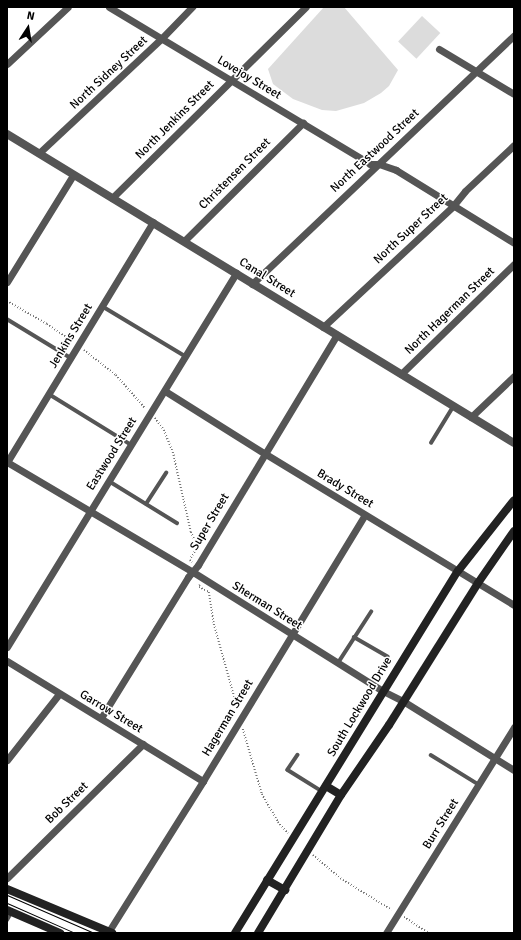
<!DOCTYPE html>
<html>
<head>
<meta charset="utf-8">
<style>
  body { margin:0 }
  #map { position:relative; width:521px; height:940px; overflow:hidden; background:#fff; font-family:Signika,sans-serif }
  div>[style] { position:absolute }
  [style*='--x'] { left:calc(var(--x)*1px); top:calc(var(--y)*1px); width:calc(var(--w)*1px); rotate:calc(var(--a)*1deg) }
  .green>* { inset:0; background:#dcdcdc; transform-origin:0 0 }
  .path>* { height:1.5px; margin-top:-0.75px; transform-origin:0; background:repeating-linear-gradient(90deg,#777 0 1px,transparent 0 3px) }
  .service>* { height:3.5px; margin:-1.75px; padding:0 1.75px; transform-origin:1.75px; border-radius:1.75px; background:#555 }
  .minor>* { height:7px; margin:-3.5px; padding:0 3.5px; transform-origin:3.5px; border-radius:3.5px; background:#555 }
  .tertiary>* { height:8px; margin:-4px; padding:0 4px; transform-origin:4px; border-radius:4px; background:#555 }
  .secondary>* { height:8px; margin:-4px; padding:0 4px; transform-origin:4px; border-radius:4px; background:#222 }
  .tram>* { height:1px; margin:-0.5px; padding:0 0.5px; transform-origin:0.5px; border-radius:0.5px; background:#000 }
  span { translate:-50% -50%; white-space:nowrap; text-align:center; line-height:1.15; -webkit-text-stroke:3px #fff; paint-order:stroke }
  .street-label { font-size:12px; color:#000 }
  .frame { position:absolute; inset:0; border:8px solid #000; pointer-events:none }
  .north { position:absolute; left:8px; top:8px; width:40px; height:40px; -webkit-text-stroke:3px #fff; paint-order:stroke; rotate:12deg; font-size:11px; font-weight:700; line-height:16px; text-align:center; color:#000 }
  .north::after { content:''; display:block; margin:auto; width:14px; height:18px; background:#000; clip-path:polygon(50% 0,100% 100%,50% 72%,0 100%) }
</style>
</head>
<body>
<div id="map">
  <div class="green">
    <div style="clip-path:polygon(324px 7px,344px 7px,398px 70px,389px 86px,381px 93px,364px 103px,336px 111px,322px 110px,293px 99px,273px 84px,268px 69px)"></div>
    <div style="left:422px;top:16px;width:25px;height:35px;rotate:43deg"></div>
  </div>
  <div class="path">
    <div style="--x:7;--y:301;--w:46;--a:29.9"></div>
    <div style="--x:47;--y:324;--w:30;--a:34"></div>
    <div style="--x:84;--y:350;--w:41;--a:38"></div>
    <div style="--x:116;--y:375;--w:44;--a:48.7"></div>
    <div style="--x:155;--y:418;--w:15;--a:53"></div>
    <div style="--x:164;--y:430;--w:24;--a:68"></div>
    <div style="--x:173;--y:452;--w:82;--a:77.3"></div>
    <div style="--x:191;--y:532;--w:17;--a:65"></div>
    <div style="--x:198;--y:547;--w:15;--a:122"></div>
    <div style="--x:190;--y:560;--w:3;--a:45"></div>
    <div style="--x:200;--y:585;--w:2;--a:117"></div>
    <div style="--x:199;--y:587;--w:11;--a:27"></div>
    <div style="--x:209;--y:592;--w:32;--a:81"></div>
    <div style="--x:214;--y:624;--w:89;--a:74.4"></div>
    <div style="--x:243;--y:729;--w:68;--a:73.7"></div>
    <div style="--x:262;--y:794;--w:32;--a:60"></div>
    <div style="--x:278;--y:822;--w:15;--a:48"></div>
    <div style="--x:313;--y:855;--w:39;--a:40"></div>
    <div style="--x:343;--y:880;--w:57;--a:31.5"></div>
    <div style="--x:404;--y:917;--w:30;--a:33"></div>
  </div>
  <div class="service">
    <div style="--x:102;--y:306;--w:97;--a:31.1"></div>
    <div style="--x:7;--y:319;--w:75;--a:31.4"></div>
    <div style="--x:49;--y:394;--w:95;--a:31.7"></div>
    <div style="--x:431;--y:443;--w:42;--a:-58.6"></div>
    <div style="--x:109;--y:481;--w:80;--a:31.7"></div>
    <div style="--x:146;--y:504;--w:37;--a:-57"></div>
    <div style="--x:354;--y:637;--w:39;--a:30"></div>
    <div style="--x:338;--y:663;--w:61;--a:-57.1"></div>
    <div style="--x:298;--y:755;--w:18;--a:124"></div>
    <div style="--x:288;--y:770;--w:39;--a:32"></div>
    <div style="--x:431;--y:755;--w:55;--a:31.7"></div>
    <div style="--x:7;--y:920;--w:8;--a:-60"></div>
  </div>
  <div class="minor">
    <div style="--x:109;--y:7;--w:305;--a:31"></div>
    <div style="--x:370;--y:164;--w:9;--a:0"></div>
    <div style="--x:379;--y:164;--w:18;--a:19"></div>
    <div style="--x:396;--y:170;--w:139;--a:31.7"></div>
    <div style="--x:439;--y:49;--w:87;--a:31"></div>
    <div style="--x:7;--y:64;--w:83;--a:-43.1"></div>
    <div style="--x:39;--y:153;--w:167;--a:-43.1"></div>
    <div style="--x:161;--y:39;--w:45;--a:-45.9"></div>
    <div style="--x:112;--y:198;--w:272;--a:-44.6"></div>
    <div style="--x:153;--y:222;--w:281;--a:121.3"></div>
    <div style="--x:7;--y:462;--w:216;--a:30.6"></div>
    <div style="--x:193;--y:572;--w:224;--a:32.1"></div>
    <div style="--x:383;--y:691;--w:22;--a:27"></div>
    <div style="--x:403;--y:701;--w:131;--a:31.9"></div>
    <div style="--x:184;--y:241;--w:168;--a:-44.8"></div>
    <div style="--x:7;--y:282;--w:126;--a:-58.3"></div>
    <div style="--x:252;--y:284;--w:361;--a:-43.5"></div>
    <div style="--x:323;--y:327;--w:178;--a:-42.9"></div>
    <div style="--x:453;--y:206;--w:19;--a:-51"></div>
    <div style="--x:465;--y:191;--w:67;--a:-43.2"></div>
    <div style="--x:401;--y:374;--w:158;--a:-44.2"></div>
    <div style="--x:165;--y:391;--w:117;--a:32.1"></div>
    <div style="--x:264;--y:453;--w:293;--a:31.3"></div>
    <div style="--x:471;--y:417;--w:59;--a:-43.6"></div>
    <div style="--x:7;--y:647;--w:439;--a:-58.5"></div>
    <div style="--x:7;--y:661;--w:230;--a:31.5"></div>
    <div style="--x:101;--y:718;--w:166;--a:-58.3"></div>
    <div style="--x:188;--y:577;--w:16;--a:-50"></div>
    <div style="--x:198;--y:565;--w:269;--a:-58.9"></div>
    <div style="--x:7;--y:760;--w:84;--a:-51.8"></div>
    <div style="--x:7;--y:878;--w:191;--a:-44.6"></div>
    <div style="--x:109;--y:931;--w:177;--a:-57.9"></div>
    <div style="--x:203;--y:781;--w:311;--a:-58.7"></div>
    <div style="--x:386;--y:933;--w:243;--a:-58.1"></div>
  </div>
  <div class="tertiary">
    <div style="--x:7;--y:134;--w:594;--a:31.36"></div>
  </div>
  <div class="secondary">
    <div style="--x:326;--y:786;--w:17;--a:31"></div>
    <div style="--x:267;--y:880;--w:21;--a:29"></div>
    <div style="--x:7;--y:889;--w:114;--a:22.7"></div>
    <div style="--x:7;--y:910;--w:58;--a:23.5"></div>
    <div style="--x:235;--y:933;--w:425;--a:-58.4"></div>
    <div style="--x:458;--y:571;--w:90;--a:-51.7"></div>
    <div style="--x:258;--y:933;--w:161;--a:-59"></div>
    <div style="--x:341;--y:795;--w:85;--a:-55.6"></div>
    <div style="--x:389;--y:725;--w:168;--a:-57.9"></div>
    <div style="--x:478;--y:583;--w:63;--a:-55.3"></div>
  </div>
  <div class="tram">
    <div style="--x:7;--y:895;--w:95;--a:23.6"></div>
    <div style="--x:7;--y:903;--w:74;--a:23.8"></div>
  </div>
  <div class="street-label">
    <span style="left:109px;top:73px;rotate:-43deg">North Sidney Street</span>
    <span style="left:249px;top:78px;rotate:31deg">Lovejoy Street</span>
    <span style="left:175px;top:120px;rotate:-45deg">North Jenkins Street</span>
    <span style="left:375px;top:151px;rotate:-43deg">North Eastwood Street</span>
    <span style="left:235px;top:174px;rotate:-45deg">Christensen Street</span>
    <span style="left:411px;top:229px;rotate:-43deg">North Super Street</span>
    <span style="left:267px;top:278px;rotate:32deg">Canal Street</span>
    <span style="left:450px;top:311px;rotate:-44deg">North Hagerman Street</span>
    <span style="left:71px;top:336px;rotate:-59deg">Jenkins Street</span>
    <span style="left:112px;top:454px;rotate:-58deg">Eastwood Street</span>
    <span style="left:345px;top:489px;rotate:31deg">Brady Street</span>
    <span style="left:210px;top:522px;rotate:-59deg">Super Street</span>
    <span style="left:267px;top:606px;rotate:32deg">Sherman Street</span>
    <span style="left:360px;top:707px;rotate:-59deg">South Lockwood Drive</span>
    <span style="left:111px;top:712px;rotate:31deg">Garrow Street</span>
    <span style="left:228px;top:718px;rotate:-59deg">Hagerman Street</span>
    <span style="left:67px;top:803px;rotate:-44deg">Bob Street</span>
    <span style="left:441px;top:824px;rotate:-58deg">Burr Street</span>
  </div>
  <div class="frame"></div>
  <div class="north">N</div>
</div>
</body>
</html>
